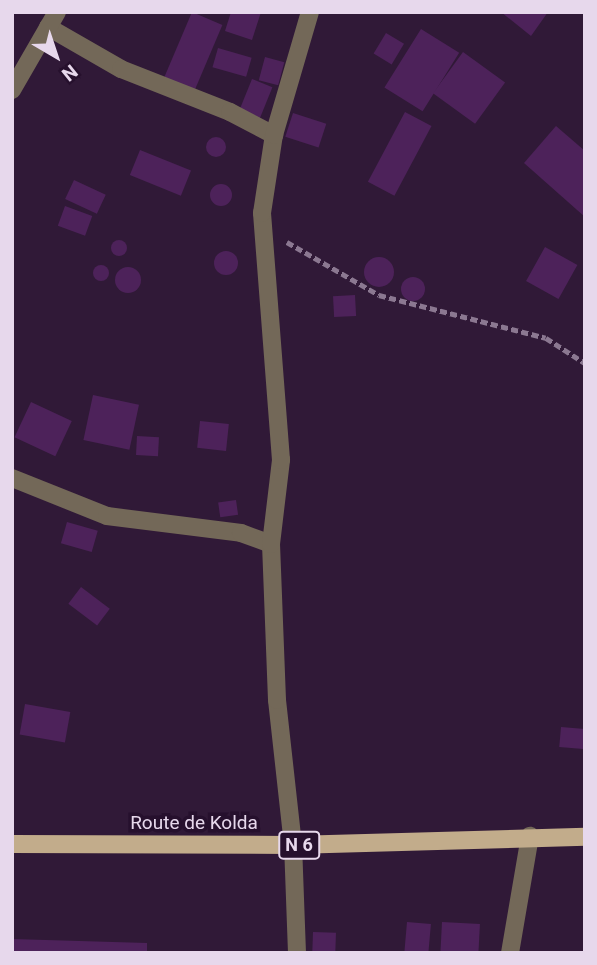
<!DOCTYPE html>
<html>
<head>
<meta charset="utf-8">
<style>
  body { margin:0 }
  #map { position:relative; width:597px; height:965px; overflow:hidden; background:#301937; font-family:Roboto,sans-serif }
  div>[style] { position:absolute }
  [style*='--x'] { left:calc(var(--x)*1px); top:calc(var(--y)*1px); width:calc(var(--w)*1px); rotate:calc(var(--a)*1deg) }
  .building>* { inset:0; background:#4d225a; transform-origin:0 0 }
  .round { border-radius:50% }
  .path>* { height:4.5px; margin-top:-2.25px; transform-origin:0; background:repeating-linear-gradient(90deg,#8b7891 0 7px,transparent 0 10.5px) }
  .minor>* { height:18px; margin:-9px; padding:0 9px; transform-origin:9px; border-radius:9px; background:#736858 }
  .major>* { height:18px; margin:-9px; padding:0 9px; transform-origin:9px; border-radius:9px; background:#c2ac8b }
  span { translate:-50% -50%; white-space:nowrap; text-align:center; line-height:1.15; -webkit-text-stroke:7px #26102d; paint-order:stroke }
  .shield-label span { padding:2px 5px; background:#26102d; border:2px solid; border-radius:5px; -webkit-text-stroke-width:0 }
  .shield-label { font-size:18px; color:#e7d8ec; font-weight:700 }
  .street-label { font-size:19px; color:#e7d8ec }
  .frame { position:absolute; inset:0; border:14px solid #e7d8ec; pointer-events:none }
  .north { position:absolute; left:21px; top:21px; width:70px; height:70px; -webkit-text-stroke:5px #26102d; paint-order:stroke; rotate:141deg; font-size:19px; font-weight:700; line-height:28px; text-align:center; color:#e7d8ec }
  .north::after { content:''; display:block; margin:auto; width:24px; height:32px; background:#e7d8ec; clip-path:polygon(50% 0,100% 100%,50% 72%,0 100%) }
</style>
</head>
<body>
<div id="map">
  <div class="building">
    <div style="left:192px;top:12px;width:33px;height:72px;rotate:23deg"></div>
    <div style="clip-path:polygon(231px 12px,261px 12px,252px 40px,225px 31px)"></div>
    <div style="clip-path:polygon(501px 12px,548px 12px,531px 36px)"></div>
    <div style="left:421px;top:29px;width:45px;height:69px;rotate:32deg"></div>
    <div style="left:386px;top:33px;width:21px;height:24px;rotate:31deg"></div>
    <div style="left:218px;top:48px;width:35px;height:20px;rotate:16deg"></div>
    <div style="left:463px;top:52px;width:52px;height:51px;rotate:36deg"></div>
    <div style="left:265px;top:57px;width:20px;height:24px;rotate:15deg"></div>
    <div style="left:252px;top:79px;width:22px;height:34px;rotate:22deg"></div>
    <div style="left:405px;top:112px;width:30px;height:79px;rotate:28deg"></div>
    <div style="left:293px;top:113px;width:35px;height:25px;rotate:18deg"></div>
    <div style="clip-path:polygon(556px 126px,585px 151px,585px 217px,524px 163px)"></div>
    <div class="round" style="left:206px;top:137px;width:20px;height:20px"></div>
    <div style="left:140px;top:150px;width:55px;height:27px;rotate:22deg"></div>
    <div style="left:74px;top:180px;width:35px;height:21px;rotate:25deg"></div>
    <div class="round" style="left:210px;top:184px;width:22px;height:22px"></div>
    <div style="left:65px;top:206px;width:29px;height:21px;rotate:20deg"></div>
    <div class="round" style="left:111px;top:240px;width:16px;height:16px"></div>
    <div style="left:545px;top:247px;width:37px;height:39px;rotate:29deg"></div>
    <div class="round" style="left:214px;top:251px;width:24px;height:24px"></div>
    <div class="round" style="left:364px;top:257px;width:30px;height:30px"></div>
    <div class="round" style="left:93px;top:265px;width:16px;height:16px"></div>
    <div class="round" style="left:115px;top:267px;width:26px;height:26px"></div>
    <div class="round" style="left:401px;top:277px;width:24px;height:24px"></div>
    <div style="left:355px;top:295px;width:21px;height:22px;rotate:87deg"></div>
    <div style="left:93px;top:395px;width:47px;height:46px;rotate:12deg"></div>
    <div style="left:31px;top:402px;width:45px;height:39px;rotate:25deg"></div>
    <div style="left:200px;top:421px;width:29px;height:27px;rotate:6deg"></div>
    <div style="left:137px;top:436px;width:22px;height:19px;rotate:3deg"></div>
    <div style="left:236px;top:500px;width:15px;height:18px;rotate:82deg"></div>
    <div style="left:67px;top:522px;width:32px;height:22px;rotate:16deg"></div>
    <div style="left:81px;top:587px;width:36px;height:21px;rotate:37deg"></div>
    <div style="left:25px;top:704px;width:46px;height:31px;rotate:10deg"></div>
    <div style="left:561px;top:727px;width:24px;height:20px;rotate:5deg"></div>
    <div style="left:407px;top:922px;width:24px;height:31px;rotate:5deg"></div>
    <div style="left:442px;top:922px;width:38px;height:31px;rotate:3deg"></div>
    <div style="left:313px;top:932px;width:23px;height:21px;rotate:2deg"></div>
    <div style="clip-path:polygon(12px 939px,147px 943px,147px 953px,12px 953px)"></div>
  </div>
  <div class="path">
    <div style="--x:287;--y:242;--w:106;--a:29.9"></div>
    <div style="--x:379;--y:295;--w:172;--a:14.4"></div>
    <div style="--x:546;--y:338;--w:46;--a:32.7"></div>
  </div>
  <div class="minor">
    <div style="--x:48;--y:27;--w:84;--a:29.9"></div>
    <div style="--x:121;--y:69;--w:117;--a:21.5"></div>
    <div style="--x:230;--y:112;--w:50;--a:27.6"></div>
    <div style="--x:12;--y:90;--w:90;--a:-60"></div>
    <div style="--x:12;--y:478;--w:102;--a:21.8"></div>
    <div style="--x:107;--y:516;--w:135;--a:7.2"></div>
    <div style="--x:241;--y:533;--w:32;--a:20"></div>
    <div style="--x:297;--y:953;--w:108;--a:-92.1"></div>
    <div style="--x:293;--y:845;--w:146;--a:-96.3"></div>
    <div style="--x:277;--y:700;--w:156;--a:-92.2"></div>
    <div style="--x:271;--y:544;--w:85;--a:-83.2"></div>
    <div style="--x:281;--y:460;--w:248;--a:-94.4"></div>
    <div style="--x:262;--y:213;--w:79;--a:-81.3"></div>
    <div style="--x:274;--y:135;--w:128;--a:-73.7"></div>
    <div style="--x:510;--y:953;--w:119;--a:-80.3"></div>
  </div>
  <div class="major">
    <div style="--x:12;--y:844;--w:281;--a:0.2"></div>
    <div style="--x:293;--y:845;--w:292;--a:-1.6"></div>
  </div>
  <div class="shield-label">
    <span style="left:299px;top:845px">N 6</span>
  </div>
  <div class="street-label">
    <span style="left:194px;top:823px">Route de Kolda</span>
  </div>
  <div class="frame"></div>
  <div class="north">N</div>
</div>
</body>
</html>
